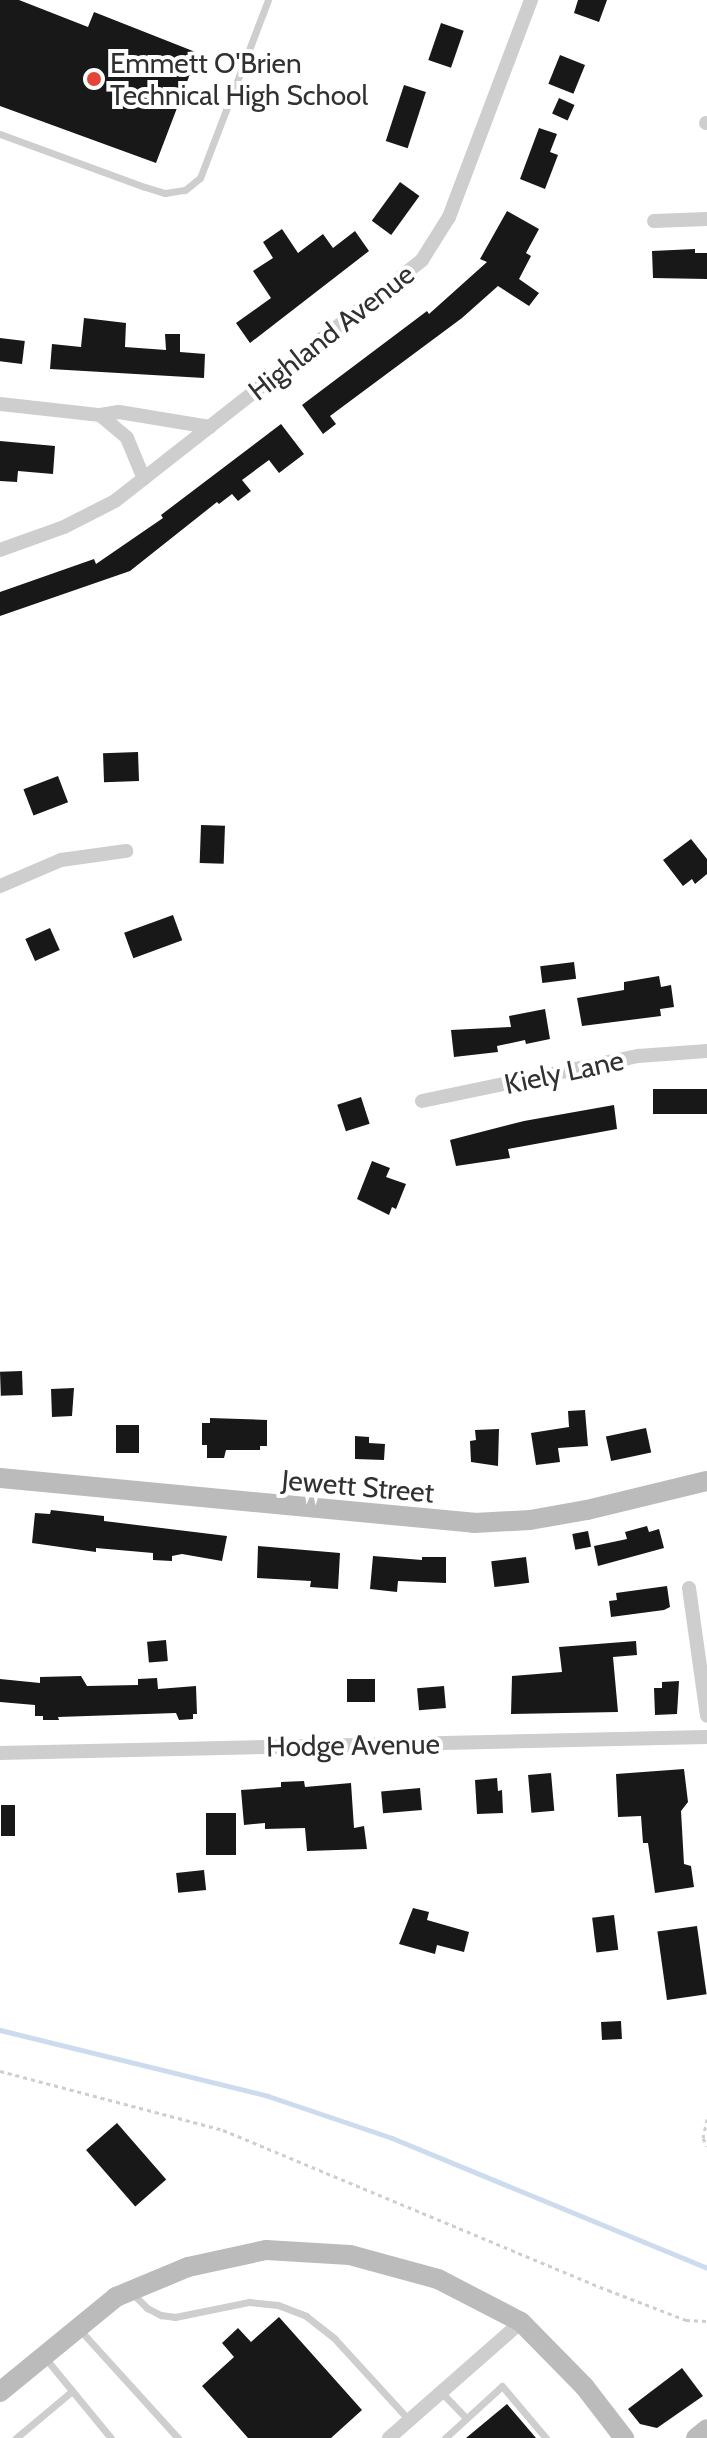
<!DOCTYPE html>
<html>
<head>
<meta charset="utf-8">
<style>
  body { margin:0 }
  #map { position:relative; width:707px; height:2438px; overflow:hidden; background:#fff; font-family:Cabin,sans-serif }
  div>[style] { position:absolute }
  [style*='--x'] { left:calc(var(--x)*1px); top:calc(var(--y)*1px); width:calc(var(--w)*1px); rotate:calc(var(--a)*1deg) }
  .stream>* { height:5px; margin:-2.5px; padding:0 2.5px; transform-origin:2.5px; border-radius:2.5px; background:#ccdbed }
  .building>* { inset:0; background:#181818; transform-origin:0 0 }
  .path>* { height:3px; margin-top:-1.5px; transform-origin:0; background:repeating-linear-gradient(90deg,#cecece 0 4px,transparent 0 8px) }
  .lane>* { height:7px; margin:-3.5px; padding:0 3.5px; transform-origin:3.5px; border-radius:3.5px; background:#cecece }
  .street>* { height:14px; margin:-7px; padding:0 7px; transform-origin:7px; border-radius:7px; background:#cecece }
  .secondary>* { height:20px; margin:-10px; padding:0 10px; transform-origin:10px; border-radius:10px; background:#bbb }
  .dots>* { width:22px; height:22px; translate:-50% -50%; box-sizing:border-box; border:4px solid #fff; border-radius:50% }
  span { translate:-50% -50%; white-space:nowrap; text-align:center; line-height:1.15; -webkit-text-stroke:8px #fff; paint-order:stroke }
  .poi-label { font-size:28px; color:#313131 }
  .left { translate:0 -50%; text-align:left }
  .street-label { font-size:28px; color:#313131 }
</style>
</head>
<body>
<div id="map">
  <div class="stream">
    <div style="--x:0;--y:2030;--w:276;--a:13.8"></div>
    <div style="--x:268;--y:2096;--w:131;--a:18.7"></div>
    <div style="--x:392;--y:2138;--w:341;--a:22.4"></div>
  </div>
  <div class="building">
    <div style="clip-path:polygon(0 0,19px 0,88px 27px,94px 12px,198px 53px,156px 163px,0 106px)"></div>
    <div style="clip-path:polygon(578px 0,607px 0,599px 22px,574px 13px)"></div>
    <div style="left:441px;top:23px;width:24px;height:39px;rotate:19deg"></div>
    <div style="left:560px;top:55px;width:27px;height:31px;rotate:22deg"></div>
    <div style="left:404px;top:85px;width:23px;height:59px;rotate:18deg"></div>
    <div style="left:559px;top:98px;width:17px;height:17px;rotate:24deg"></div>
    <div style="clip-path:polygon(539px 128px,557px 134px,550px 152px,558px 155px,545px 189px,520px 179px)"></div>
    <div style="left:400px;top:182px;width:24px;height:48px;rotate:36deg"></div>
    <div style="clip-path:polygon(507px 211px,539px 229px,526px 253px,531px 256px,519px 279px,539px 293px,529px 306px,498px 286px,462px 318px,330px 416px,336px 424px,323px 434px,302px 405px,427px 311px,429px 314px,487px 262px,480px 259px)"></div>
    <div style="clip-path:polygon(282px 229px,298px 253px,323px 234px,333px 248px,355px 231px,369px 251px,250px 343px,236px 323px,271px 298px,253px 271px,273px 258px,263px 242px)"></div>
    <div style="clip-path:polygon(695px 249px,695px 253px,707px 253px,707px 279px,653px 278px,652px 251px)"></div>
    <div style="clip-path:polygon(84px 318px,126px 323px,125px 347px,166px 350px,165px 334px,180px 334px,180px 352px,205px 354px,204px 378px,50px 369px,52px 344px,81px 347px)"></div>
    <div style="left:0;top:338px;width:25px;height:23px;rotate:7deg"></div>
    <div style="clip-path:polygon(281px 424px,304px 454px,279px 473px,269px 460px,242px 480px,251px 491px,238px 501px,232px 494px,219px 504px,217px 502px,130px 571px,0 616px,0 592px,94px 559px,96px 564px,163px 518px,161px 515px)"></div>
    <div style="clip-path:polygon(0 441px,55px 446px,53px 474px,18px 471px,17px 482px,0 481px)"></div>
    <div style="left:138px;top:752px;width:29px;height:35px;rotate:88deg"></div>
    <div style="left:58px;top:776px;width:28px;height:37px;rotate:69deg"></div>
    <div style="left:201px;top:825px;width:24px;height:38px;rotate:2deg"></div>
    <div style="clip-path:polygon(691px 839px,707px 859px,707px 874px,695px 884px,692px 879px,683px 886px,663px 860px)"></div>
    <div style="left:173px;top:915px;width:27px;height:52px;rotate:70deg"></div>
    <div style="left:50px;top:928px;width:24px;height:27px;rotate:66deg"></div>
    <div style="left:574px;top:962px;width:17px;height:34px;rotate:83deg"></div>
    <div style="clip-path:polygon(659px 976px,661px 987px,671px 985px,674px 1007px,660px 1009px,661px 1016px,582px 1026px,577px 998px,624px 990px,624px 982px)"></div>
    <div style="clip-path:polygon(545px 1009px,550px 1039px,526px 1044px,525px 1040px,497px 1046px,498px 1052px,454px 1057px,451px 1030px,511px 1027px,509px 1016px)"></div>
    <div style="left:707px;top:1089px;width:25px;height:54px;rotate:90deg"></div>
    <div style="left:361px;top:1097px;width:28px;height:25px;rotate:72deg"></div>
    <div style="clip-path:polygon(614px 1105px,617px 1129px,508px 1149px,510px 1158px,456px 1166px,450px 1140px,524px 1121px)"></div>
    <div style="clip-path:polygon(372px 1161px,390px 1168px,386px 1177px,406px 1184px,396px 1209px,392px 1207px,389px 1215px,357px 1199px)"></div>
    <div style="left:22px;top:1371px;width:24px;height:22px;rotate:88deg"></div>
    <div style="clip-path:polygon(74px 1388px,72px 1416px,52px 1417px,51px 1389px)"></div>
    <div style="clip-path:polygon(585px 1410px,588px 1446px,558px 1448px,560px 1462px,536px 1465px,531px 1433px,569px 1427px,568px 1411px)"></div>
    <div style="clip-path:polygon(210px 1418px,267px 1420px,267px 1446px,260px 1446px,260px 1450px,226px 1450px,224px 1458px,207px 1458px,207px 1445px,202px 1445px,202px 1423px,210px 1423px)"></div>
    <div style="left:116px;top:1425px;width:23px;height:28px"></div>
    <div style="left:646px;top:1428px;width:25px;height:41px;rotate:78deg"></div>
    <div style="clip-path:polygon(499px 1429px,498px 1466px,471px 1462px,470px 1441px,476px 1440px,475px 1430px)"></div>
    <div style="clip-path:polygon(355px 1436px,369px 1437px,369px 1443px,385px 1444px,384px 1460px,355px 1459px)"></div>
    <div style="clip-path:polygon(51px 1510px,104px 1516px,104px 1521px,227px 1536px,222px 1561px,182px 1554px,172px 1556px,172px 1561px,153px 1560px,153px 1553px,96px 1548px,96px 1552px,32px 1543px,35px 1513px,50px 1514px)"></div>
    <div style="clip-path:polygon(647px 1526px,649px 1532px,659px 1529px,664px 1548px,598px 1566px,594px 1546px,627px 1539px,625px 1532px)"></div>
    <div style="left:588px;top:1531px;width:16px;height:16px;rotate:79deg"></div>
    <div style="clip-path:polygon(258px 1546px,340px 1553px,338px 1589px,310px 1587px,311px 1581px,257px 1578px)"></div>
    <div style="clip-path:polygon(373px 1556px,422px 1560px,422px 1557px,446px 1557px,446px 1583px,398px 1581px,397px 1592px,370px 1589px)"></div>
    <div style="left:526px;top:1557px;width:26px;height:35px;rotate:83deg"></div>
    <div style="clip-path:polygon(667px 1586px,670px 1607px,664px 1610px,611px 1617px,609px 1601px,617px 1600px,616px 1593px)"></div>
    <div style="left:166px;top:1640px;width:21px;height:19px;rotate:85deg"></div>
    <div style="clip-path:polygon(636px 1641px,637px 1655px,613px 1657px,618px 1712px,511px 1714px,512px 1676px,562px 1672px,559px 1647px)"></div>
    <div style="clip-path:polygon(81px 1676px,87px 1686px,138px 1685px,138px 1679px,157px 1678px,158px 1689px,196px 1686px,197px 1714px,193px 1714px,193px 1719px,179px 1720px,176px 1713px,58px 1717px,59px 1720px,43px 1720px,43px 1716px,35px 1716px,35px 1705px,0 1702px,0 1679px,40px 1683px,40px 1677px)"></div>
    <div style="left:375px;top:1679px;width:23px;height:28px;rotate:90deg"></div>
    <div style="clip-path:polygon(679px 1681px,677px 1714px,655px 1715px,654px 1688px,662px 1688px,662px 1682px)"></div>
    <div style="left:444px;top:1686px;width:22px;height:27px;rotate:85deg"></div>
    <div style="clip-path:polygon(684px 1769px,688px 1802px,681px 1811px,684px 1864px,691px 1866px,694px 1887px,655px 1893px,648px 1843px,643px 1843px,641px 1816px,618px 1817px,616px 1774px)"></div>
    <div style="left:551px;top:1773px;width:38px;height:23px;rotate:85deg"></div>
    <div style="clip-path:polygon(497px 1778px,498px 1791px,502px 1790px,503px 1813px,477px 1814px,475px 1780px)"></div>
    <div style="clip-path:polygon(304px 1781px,305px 1787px,351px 1783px,354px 1828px,364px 1826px,367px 1849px,307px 1851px,305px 1828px,265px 1829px,265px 1823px,244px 1825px,241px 1790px,281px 1787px,281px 1782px)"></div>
    <div style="left:420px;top:1788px;width:22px;height:39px;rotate:85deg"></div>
    <div style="left:1px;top:1805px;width:14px;height:31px"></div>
    <div style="left:236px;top:1813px;width:42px;height:30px;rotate:90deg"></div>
    <div style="left:204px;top:1870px;width:20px;height:28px;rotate:84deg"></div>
    <div style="clip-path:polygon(413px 1908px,429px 1912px,427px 1920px,469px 1932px,464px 1952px,437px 1945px,435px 1954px,399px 1944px)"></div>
    <div style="left:614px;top:1915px;width:35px;height:22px;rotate:83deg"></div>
    <div style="left:697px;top:1926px;width:69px;height:40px;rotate:82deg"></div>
    <div style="left:621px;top:2021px;width:18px;height:20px;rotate:87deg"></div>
    <div style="left:117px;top:2123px;width:75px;height:41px;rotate:49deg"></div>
    <div style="clip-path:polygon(279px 2317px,362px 2410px,331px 2438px,248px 2438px,202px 2386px,234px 2357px,222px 2343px,238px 2328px,251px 2342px)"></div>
    <div style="clip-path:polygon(682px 2368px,703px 2396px,657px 2428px,640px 2424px,628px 2409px)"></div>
    <div style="clip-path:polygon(507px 2404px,536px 2438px,466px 2438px)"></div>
  </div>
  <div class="path">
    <div style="--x:0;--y:2071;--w:231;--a:14.8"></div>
    <div style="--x:223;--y:2130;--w:417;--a:22.6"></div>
    <div style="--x:608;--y:2290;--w:84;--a:21"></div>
    <div style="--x:686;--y:2320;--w:21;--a:3"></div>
    <div style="--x:707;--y:2119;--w:19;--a:102"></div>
    <div style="--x:703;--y:2138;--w:9;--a:63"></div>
  </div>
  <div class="lane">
    <div style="--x:0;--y:134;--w:154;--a:20.1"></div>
    <div style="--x:145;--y:187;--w:21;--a:17"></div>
    <div style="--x:165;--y:193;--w:20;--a:-9"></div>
    <div style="--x:185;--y:190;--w:19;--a:-39"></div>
    <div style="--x:200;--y:178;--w:191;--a:-69.1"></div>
    <div style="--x:131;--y:2292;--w:23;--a:45"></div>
    <div style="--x:147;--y:2308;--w:16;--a:27"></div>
    <div style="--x:161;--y:2315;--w:14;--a:8"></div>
    <div style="--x:175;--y:2317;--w:76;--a:-11.5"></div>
    <div style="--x:249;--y:2302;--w:29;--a:6"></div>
    <div style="--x:278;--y:2305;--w:30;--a:21"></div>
    <div style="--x:306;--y:2316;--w:36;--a:38"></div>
    <div style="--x:334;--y:2338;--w:111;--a:47.6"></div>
    <div style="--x:80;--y:2330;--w:146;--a:47.8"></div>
    <div style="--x:46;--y:2359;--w:102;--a:50.6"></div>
    <div style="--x:441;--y:2392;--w:36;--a:46"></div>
    <div style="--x:16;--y:2438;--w:73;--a:-40"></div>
    <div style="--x:445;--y:2438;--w:77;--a:-42.4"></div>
    <div style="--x:502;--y:2386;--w:68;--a:49.8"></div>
  </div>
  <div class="street">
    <div style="--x:706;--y:123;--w:1;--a:0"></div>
    <div style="--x:654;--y:221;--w:53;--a:-2.2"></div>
    <div style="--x:0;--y:404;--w:101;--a:6.3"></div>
    <div style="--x:100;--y:415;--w:19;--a:-9"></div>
    <div style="--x:119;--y:412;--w:92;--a:9.4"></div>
    <div style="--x:100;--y:415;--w:35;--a:40"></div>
    <div style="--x:127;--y:438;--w:44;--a:67.5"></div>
    <div style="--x:0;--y:550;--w:68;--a:-19.8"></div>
    <div style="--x:64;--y:527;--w:57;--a:-27"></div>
    <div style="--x:115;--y:501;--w:390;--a:-38.1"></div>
    <div style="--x:422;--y:260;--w:51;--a:-57.9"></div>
    <div style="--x:449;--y:217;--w:232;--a:-69.3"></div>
    <div style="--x:0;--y:886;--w:66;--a:-23.1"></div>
    <div style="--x:61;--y:860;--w:66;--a:-7.9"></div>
    <div style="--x:422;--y:1101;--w:221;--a:-11.8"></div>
    <div style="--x:638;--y:1056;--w:69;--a:-4.1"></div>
    <div style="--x:689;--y:1588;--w:129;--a:82"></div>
    <div style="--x:0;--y:1753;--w:707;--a:-1.3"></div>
    <div style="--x:389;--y:2438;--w:176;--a:-41.3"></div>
  </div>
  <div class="secondary">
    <div style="--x:0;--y:1478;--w:476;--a:5.4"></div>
    <div style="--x:474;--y:1523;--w:56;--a:-3.1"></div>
    <div style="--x:530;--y:1520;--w:58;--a:-10"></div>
    <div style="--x:587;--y:1510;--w:123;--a:-13.6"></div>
    <div style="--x:0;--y:2392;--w:150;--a:-39.3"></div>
    <div style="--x:116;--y:2297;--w:78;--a:-22.6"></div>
    <div style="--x:188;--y:2267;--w:80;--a:-12.3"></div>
    <div style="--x:266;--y:2250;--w:84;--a:3.4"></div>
    <div style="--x:350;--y:2255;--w:91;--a:15.3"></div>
    <div style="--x:438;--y:2279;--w:93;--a:27.4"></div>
    <div style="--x:521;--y:2322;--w:90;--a:45.5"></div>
    <div style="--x:584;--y:2386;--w:66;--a:52.4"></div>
    <div style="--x:696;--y:2438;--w:14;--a:-39"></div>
  </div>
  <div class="dots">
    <div style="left:94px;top:79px;background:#e54536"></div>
  </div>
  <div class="poi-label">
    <span class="left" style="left:110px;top:79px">Emmett O'Brien<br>Technical High School</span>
  </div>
  <div class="street-label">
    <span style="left:331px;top:332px;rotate:-38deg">Highland Avenue</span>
    <span style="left:564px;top:1072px;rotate:-12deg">Kiely Lane</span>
    <span style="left:358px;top:1486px;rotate:5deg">Jewett Street</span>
    <span style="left:353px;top:1745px;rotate:-1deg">Hodge Avenue</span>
  </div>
</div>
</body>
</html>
